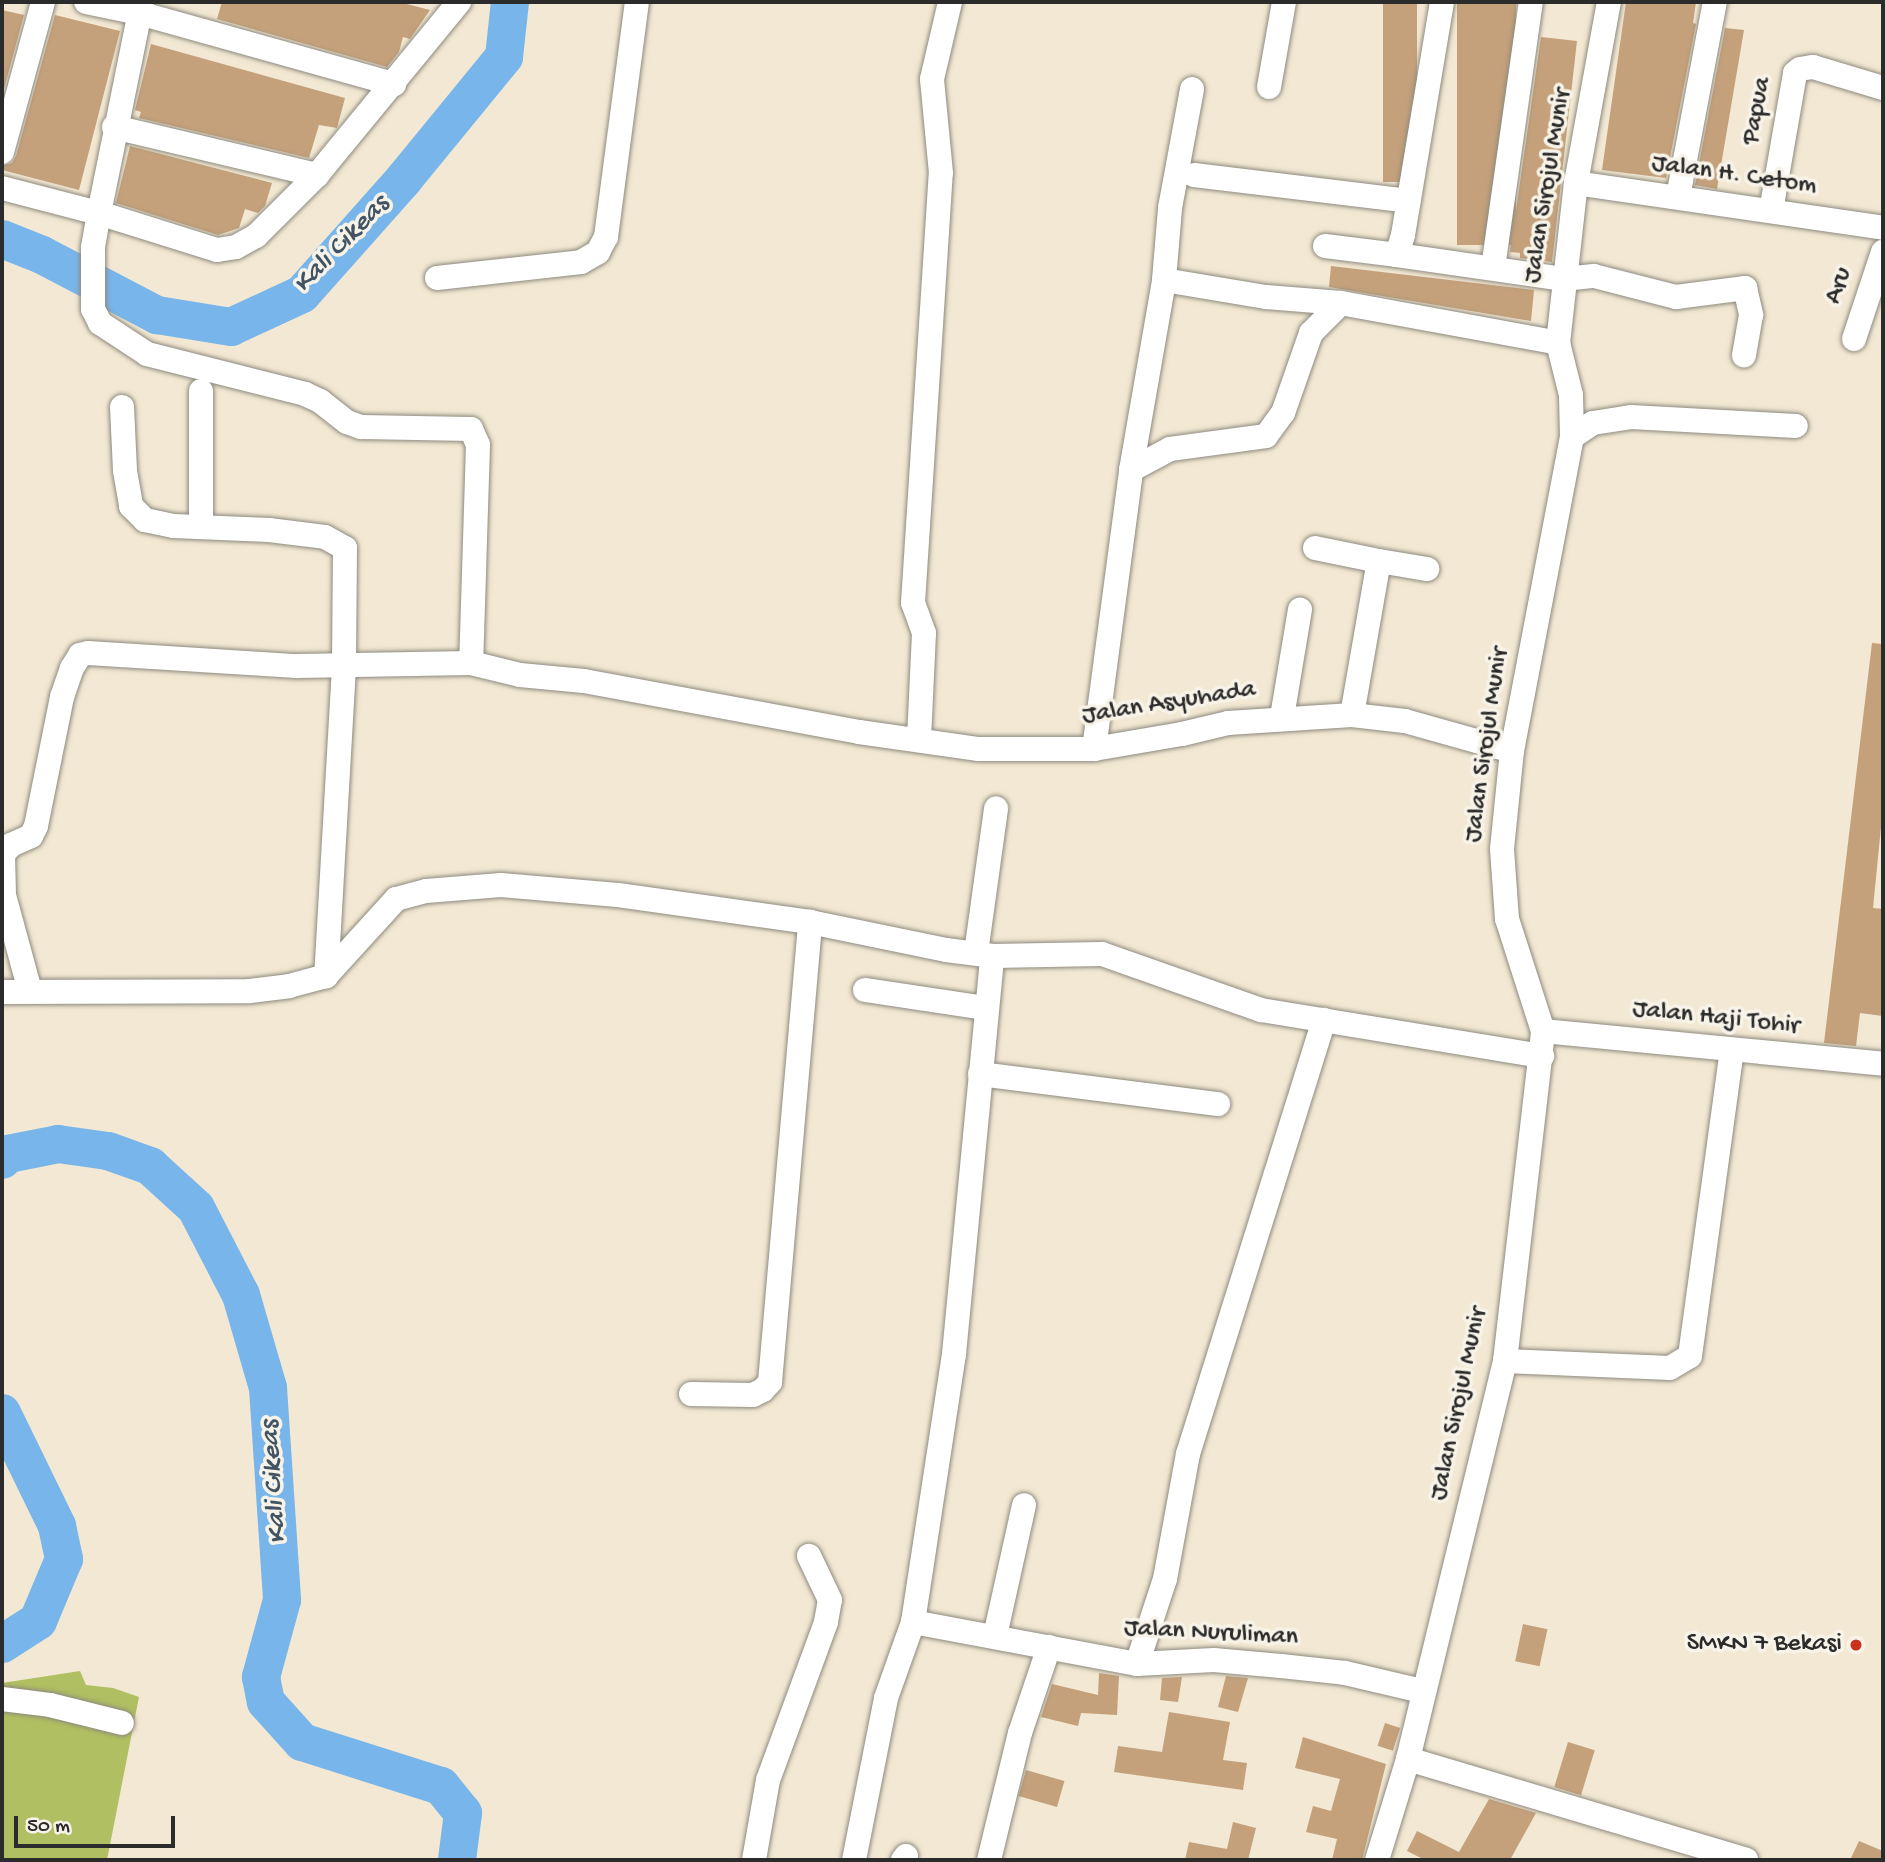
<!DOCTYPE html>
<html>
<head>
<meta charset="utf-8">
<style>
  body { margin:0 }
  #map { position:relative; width:1885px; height:1862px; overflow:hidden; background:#f2e8d3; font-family:"Gochi Hand",sans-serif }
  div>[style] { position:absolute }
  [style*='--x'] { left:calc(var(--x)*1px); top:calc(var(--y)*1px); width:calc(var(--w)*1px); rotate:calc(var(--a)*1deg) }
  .green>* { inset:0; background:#b0bf61 }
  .river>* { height:38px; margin:-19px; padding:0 19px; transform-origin:19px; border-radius:19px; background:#77b5ea }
  .building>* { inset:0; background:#c4a17b; transform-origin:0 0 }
  .roads { filter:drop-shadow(0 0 2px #8e8a7f) drop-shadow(0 0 2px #8e8a7f) }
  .minor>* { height:24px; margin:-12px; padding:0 12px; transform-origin:12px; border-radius:12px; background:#fff }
  .dots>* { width:19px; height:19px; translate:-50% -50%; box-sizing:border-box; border:4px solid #f7f3e8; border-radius:50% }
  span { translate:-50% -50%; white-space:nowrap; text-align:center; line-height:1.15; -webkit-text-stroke:7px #f7f3e8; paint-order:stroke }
  .street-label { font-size:26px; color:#2b2b2b }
  .poi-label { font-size:26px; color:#2b2b2b }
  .right { translate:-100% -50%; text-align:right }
  .water-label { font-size:28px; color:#425464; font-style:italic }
  .frame { position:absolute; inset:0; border:4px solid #2b2b2b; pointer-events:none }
  .scale { position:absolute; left:14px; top:1816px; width:161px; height:32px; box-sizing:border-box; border:4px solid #2b2b2b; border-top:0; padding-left:9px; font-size:21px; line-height:24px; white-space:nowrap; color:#2b2b2b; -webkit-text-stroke:5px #f7f3e8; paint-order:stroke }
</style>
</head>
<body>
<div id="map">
  <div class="green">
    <div style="clip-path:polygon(80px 1671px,86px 1685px,113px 1688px,139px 1697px,107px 1860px,2px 1860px,2px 1683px)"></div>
  </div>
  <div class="river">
    <div style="--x:2;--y:239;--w:43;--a:21.8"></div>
    <div style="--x:42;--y:255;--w:130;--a:27.6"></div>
    <div style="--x:157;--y:315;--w:75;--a:9.2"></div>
    <div style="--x:231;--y:327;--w:78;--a:-24.9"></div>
    <div style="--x:302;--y:294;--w:154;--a:-48.4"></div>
    <div style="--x:404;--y:179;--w:158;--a:-50.7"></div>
    <div style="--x:504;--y:57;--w:55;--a:-83.8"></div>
    <div style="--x:2;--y:1160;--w:8;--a:-45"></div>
    <div style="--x:8;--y:1154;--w:51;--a:-11.3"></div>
    <div style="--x:58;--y:1144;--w:50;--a:8"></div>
    <div style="--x:108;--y:1151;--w:45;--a:19.7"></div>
    <div style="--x:150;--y:1166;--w:62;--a:42.4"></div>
    <div style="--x:196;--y:1208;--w:98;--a:62.7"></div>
    <div style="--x:241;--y:1295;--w:97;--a:73.8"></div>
    <div style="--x:268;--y:1388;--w:212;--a:86.2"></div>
    <div style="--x:282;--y:1600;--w:80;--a:105.3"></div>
    <div style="--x:261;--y:1677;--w:25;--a:79"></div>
    <div style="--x:266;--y:1702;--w:54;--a:48"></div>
    <div style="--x:302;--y:1742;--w:146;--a:17.6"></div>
    <div style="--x:441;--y:1786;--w:35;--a:51"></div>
    <div style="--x:463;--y:1813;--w:47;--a:97.3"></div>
    <div style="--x:2;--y:1413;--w:126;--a:64"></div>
    <div style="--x:57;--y:1526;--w:34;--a:78"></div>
    <div style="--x:64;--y:1559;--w:67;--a:112.8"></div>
    <div style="--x:38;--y:1621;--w:43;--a:147.4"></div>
  </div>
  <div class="building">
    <div style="clip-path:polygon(222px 2px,399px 2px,430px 10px,410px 39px,403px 37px,399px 52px,387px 67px,217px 19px)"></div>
    <div style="left:1383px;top:2px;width:34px;height:180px"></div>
    <div style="left:1457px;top:2px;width:59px;height:243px"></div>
    <div style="clip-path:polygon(1626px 2px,1696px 2px,1693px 23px,1696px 24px,1666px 178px,1602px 170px)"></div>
    <div style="clip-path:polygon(2px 10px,24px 15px,2px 96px)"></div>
    <div style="clip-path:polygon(55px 15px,120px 31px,79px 190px,2px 170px,2px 166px,12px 163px,16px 156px)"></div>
    <div style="clip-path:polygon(1725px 28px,1744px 30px,1717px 189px,1695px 185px)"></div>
    <div style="clip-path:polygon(1541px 37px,1577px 41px,1552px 262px,1520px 258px,1520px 253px,1510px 252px)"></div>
    <div style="clip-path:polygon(151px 44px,345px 98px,337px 128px,319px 125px,309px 158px,139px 118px,141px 112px,135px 110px)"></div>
    <div style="clip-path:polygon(130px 146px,272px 183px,265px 206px,258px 213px,245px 209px,239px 228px,218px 235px,116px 203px)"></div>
    <div style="clip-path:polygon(1331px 266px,1534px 290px,1531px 321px,1329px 287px)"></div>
    <div style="clip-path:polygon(1872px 643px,1883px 644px,1883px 807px,1873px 908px,1883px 909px,1883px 1016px,1860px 1013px,1856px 1046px,1824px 1043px)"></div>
    <div style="left:1523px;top:1624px;width:25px;height:38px;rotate:12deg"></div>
    <div style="clip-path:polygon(1099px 1673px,1119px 1676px,1117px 1715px,1081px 1713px,1078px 1726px,1041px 1717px,1052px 1684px,1098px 1695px)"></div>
    <div style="clip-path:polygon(1226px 1676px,1248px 1678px,1238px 1712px,1218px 1707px)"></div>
    <div style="clip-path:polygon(1182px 1677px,1178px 1702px,1160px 1700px,1162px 1678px)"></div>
    <div style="clip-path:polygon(1169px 1712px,1230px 1722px,1223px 1760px,1247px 1763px,1243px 1790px,1114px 1772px,1118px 1746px,1162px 1752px)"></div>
    <div style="left:1385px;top:1723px;width:16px;height:24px;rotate:18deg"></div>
    <div style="clip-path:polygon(1303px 1737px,1386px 1764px,1362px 1860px,1332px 1860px,1337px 1839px,1306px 1832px,1313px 1806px,1331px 1811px,1340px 1779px,1295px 1768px)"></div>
    <div style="left:1568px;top:1742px;width:28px;height:47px;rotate:17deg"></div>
    <div style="left:1026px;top:1770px;width:40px;height:27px;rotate:16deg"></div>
    <div style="clip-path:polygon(1489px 1799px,1536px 1813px,1510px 1860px,1425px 1860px,1407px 1851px,1417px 1831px,1459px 1852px)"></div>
    <div style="clip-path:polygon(1233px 1822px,1256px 1828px,1248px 1860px,1185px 1860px,1189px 1842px,1227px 1849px)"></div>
    <div style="clip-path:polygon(1859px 1841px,1883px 1851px,1883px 1860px,1850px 1860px)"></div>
  </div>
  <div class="roads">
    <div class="minor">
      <div style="--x:86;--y:2;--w:54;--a:11.7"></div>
      <div style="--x:139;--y:13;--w:265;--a:15.6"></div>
      <div style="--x:142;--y:2;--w:215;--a:101.5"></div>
      <div style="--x:99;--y:213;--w:35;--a:100"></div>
      <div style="--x:93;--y:247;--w:62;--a:90"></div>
      <div style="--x:93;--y:309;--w:16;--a:63"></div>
      <div style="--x:100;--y:323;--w:56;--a:33.4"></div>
      <div style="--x:147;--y:354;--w:163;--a:14.2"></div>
      <div style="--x:305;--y:394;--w:17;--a:25"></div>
      <div style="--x:320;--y:401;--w:34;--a:38"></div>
      <div style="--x:347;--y:422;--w:15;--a:20"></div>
      <div style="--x:361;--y:427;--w:110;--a:1"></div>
      <div style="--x:471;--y:429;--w:17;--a:66"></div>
      <div style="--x:478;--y:445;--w:218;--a:91.8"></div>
      <div style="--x:1442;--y:2;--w:236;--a:99.5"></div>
      <div style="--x:1403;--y:235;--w:21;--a:107"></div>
      <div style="--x:1397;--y:255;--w:169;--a:8.2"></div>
      <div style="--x:1564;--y:279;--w:30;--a:-6"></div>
      <div style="--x:1594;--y:276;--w:85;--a:14.4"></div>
      <div style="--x:1676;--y:297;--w:70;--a:-7.4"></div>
      <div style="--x:1745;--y:288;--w:28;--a:77"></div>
      <div style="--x:1751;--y:315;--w:41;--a:99.9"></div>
      <div style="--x:1269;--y:87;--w:86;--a:-80"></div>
      <div style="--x:114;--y:127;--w:209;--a:13.3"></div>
      <div style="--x:2;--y:152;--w:156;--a:-74.7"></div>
      <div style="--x:1194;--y:175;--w:216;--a:6.9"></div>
      <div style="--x:1576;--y:183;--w:310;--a:8.3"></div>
      <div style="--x:2;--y:188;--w:100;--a:14.5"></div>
      <div style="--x:99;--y:213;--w:124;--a:17.4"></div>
      <div style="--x:217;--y:250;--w:19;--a:-9"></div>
      <div style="--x:236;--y:247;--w:23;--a:-29"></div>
      <div style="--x:256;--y:236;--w:86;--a:-45"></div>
      <div style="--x:317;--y:175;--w:224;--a:-50.6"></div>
      <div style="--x:1678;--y:197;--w:198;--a:-79.3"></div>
      <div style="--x:1771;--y:211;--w:140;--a:-80.1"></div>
      <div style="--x:1795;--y:73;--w:6;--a:-39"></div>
      <div style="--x:1800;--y:69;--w:13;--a:-9"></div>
      <div style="--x:1813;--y:67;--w:73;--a:16.7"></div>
      <div style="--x:1325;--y:246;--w:73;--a:7.1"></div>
      <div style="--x:1493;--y:268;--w:269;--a:-81.9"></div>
      <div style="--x:437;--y:278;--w:145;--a:-6.3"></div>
      <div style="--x:581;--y:262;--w:20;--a:-30"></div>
      <div style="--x:598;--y:252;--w:17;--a:-62"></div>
      <div style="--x:606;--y:237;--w:237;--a:-82.5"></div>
      <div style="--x:1164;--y:280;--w:103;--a:9.5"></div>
      <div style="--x:1266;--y:297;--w:75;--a:4.6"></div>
      <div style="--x:1854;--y:339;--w:92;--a:-71.6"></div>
      <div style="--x:201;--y:391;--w:136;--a:90"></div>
      <div style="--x:122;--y:407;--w:64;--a:87.3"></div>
      <div style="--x:125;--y:471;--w:36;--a:80"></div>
      <div style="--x:131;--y:506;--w:20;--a:45"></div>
      <div style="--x:145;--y:520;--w:29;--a:12"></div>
      <div style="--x:173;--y:526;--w:96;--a:2.4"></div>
      <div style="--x:269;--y:530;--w:56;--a:7.1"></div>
      <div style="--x:325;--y:537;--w:23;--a:29"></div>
      <div style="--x:345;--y:548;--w:119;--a:90.5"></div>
      <div style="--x:344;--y:667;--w:310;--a:93.3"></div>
      <div style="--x:1572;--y:437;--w:25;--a:-34"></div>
      <div style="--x:1593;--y:423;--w:38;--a:-9"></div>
      <div style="--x:1631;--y:417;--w:165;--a:3.1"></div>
      <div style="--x:1131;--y:470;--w:44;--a:-28.3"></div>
      <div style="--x:1170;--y:449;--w:97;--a:-7.7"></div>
      <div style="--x:1266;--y:436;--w:29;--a:-54"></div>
      <div style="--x:1283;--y:413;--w:85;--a:-70.7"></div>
      <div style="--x:1311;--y:333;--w:42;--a:-45"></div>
      <div style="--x:1341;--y:303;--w:221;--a:10.4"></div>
      <div style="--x:1315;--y:548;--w:65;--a:11.5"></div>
      <div style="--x:1352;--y:715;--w:156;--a:-80.1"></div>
      <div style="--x:1379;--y:561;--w:49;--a:9.5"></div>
      <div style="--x:1282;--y:717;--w:109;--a:-80.5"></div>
      <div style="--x:919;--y:739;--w:106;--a:-87.3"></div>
      <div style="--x:924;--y:633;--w:32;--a:-110"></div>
      <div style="--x:913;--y:603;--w:431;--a:-86.3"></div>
      <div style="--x:941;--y:173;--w:94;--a:-95.5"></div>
      <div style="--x:932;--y:79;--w:79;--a:-76.8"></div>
      <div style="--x:1094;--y:749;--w:281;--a:-82.4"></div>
      <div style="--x:1131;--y:470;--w:193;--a:-80.1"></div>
      <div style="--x:1164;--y:280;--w:72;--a:-85.2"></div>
      <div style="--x:1170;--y:208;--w:121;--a:-79.5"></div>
      <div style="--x:976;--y:953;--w:146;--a:-82.1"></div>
      <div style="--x:865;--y:990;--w:122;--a:8.5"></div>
      <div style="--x:30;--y:991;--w:99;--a:-105.2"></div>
      <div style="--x:4;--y:895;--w:41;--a:-91.4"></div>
      <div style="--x:3;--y:854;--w:12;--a:-48"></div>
      <div style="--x:11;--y:845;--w:22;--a:-24"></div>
      <div style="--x:31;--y:836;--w:11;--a:-63"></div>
      <div style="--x:36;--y:826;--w:132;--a:-78.6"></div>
      <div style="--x:62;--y:697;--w:31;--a:-71"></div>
      <div style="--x:72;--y:668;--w:15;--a:-58"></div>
      <div style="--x:80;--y:655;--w:8;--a:-14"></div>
      <div style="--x:88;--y:653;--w:209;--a:3.6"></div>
      <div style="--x:297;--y:666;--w:174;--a:-1"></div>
      <div style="--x:471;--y:663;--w:50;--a:13.8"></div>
      <div style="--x:520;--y:675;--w:64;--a:5.4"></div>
      <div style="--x:584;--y:681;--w:280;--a:10.5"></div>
      <div style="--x:859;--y:732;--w:121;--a:8.1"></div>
      <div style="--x:979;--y:749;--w:115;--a:0"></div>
      <div style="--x:1094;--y:749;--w:89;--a:-9.7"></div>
      <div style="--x:1182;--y:734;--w:47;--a:-13.4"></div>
      <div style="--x:1228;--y:723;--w:124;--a:-3.7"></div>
      <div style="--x:1352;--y:715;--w:53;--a:6.5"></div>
      <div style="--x:1405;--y:721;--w:111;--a:15.7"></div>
      <div style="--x:2;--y:992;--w:248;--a:-0.2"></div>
      <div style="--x:250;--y:991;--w:39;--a:-7"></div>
      <div style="--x:289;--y:986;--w:38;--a:-15"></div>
      <div style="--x:326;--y:976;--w:104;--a:-47.7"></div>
      <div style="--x:396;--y:899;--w:31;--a:-15"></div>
      <div style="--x:426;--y:891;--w:75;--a:-4.6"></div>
      <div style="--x:501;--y:885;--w:117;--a:4.9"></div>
      <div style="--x:618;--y:895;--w:194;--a:8"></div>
      <div style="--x:810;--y:922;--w:139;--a:11.6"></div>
      <div style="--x:946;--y:950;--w:46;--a:7.4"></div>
      <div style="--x:992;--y:956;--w:110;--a:-1"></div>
      <div style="--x:1102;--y:954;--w:169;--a:19.4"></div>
      <div style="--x:1261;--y:1010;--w:285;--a:9.3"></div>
      <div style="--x:1543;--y:1031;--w:342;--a:5.5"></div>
      <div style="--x:980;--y:1074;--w:240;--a:7.2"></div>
      <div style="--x:1505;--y:1361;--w:165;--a:2.4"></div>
      <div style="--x:1670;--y:1368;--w:23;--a:-31"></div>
      <div style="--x:1690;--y:1356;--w:308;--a:-82.2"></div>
      <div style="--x:691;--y:1394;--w:62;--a:0.9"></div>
      <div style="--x:753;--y:1395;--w:11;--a:-27"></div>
      <div style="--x:763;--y:1390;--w:11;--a:-49"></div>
      <div style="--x:770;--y:1382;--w:462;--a:-85"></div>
      <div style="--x:913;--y:1622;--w:228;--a:10.6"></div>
      <div style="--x:1137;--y:1664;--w:77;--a:-3"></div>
      <div style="--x:1214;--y:1660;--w:67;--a:5.1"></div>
      <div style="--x:1281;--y:1666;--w:64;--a:6.2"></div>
      <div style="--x:1345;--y:1673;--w:79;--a:13.2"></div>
      <div style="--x:995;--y:1636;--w:134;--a:-77.5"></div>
      <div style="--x:1137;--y:1664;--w:89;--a:-71.8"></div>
      <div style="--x:1165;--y:1579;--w:127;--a:-79.6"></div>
      <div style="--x:1188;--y:1454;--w:455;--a:-72.6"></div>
      <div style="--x:2;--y:1699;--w:48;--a:7.1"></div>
      <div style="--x:50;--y:1705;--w:74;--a:14"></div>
      <div style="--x:1408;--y:1759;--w:353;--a:16.6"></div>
      <div style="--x:754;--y:1860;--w:81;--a:-80.1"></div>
      <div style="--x:768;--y:1780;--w:168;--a:-69.8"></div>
      <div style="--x:826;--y:1622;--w:22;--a:-80"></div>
      <div style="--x:830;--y:1600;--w:49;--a:-115.5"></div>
      <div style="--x:854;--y:1860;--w:165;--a:-78.8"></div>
      <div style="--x:886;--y:1698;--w:81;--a:-70.4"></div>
      <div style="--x:913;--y:1622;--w:271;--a:-81.3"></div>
      <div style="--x:954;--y:1354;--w:400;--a:-84.5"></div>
      <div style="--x:903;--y:1860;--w:5;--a:-53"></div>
      <div style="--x:989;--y:1860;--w:131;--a:-76.3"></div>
      <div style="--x:1020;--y:1733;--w:91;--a:-71.4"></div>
      <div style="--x:1377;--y:1860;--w:106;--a:-72.9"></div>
      <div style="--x:1408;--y:1759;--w:410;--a:-76.3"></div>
      <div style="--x:1505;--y:1361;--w:332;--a:-83.4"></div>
      <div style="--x:1543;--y:1031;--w:118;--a:-107.8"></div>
      <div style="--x:1507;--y:919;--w:70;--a:-94.1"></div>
      <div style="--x:1502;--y:849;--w:99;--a:-84.2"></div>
      <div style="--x:1512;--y:751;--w:320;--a:-79.2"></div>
      <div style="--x:1572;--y:437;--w:42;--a:-91.4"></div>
      <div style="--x:1571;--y:395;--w:54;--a:-104"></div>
      <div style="--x:1558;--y:343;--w:161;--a:-83.6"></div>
      <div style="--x:1576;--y:183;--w:184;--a:-79.7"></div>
    </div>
  </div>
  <div class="dots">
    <div style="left:1856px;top:1645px;background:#c8321e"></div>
  </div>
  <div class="street-label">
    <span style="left:1758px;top:111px;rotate:-79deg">Papua</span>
    <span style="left:1734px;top:176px;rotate:8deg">Jalan H. Cetom</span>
    <span style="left:1549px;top:186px;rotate:-81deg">Jalan Sirojul Munir</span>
    <span style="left:1840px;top:286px;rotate:-71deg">Aru</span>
    <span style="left:1169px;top:704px;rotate:-9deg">Jalan Asyuhada</span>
    <span style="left:1488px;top:745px;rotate:-82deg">Jalan Sirojul Munir</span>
    <span style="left:1716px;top:1019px;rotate:6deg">Jalan Haji Tohir</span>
    <span style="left:1460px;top:1404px;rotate:-78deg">Jalan Sirojul Munir</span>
    <span style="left:1211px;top:1634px;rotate:3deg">Jalan Nuruliman</span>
  </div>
  <div class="poi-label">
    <span class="right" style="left:1842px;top:1645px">SMKN 7 Bekasi</span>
  </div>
  <div class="water-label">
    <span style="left:342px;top:245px;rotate:-46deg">Kali Cikeas</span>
    <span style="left:275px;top:1482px;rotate:-94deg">Kali Cikeas</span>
  </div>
  <div class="frame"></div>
  <div class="scale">50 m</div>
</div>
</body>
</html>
